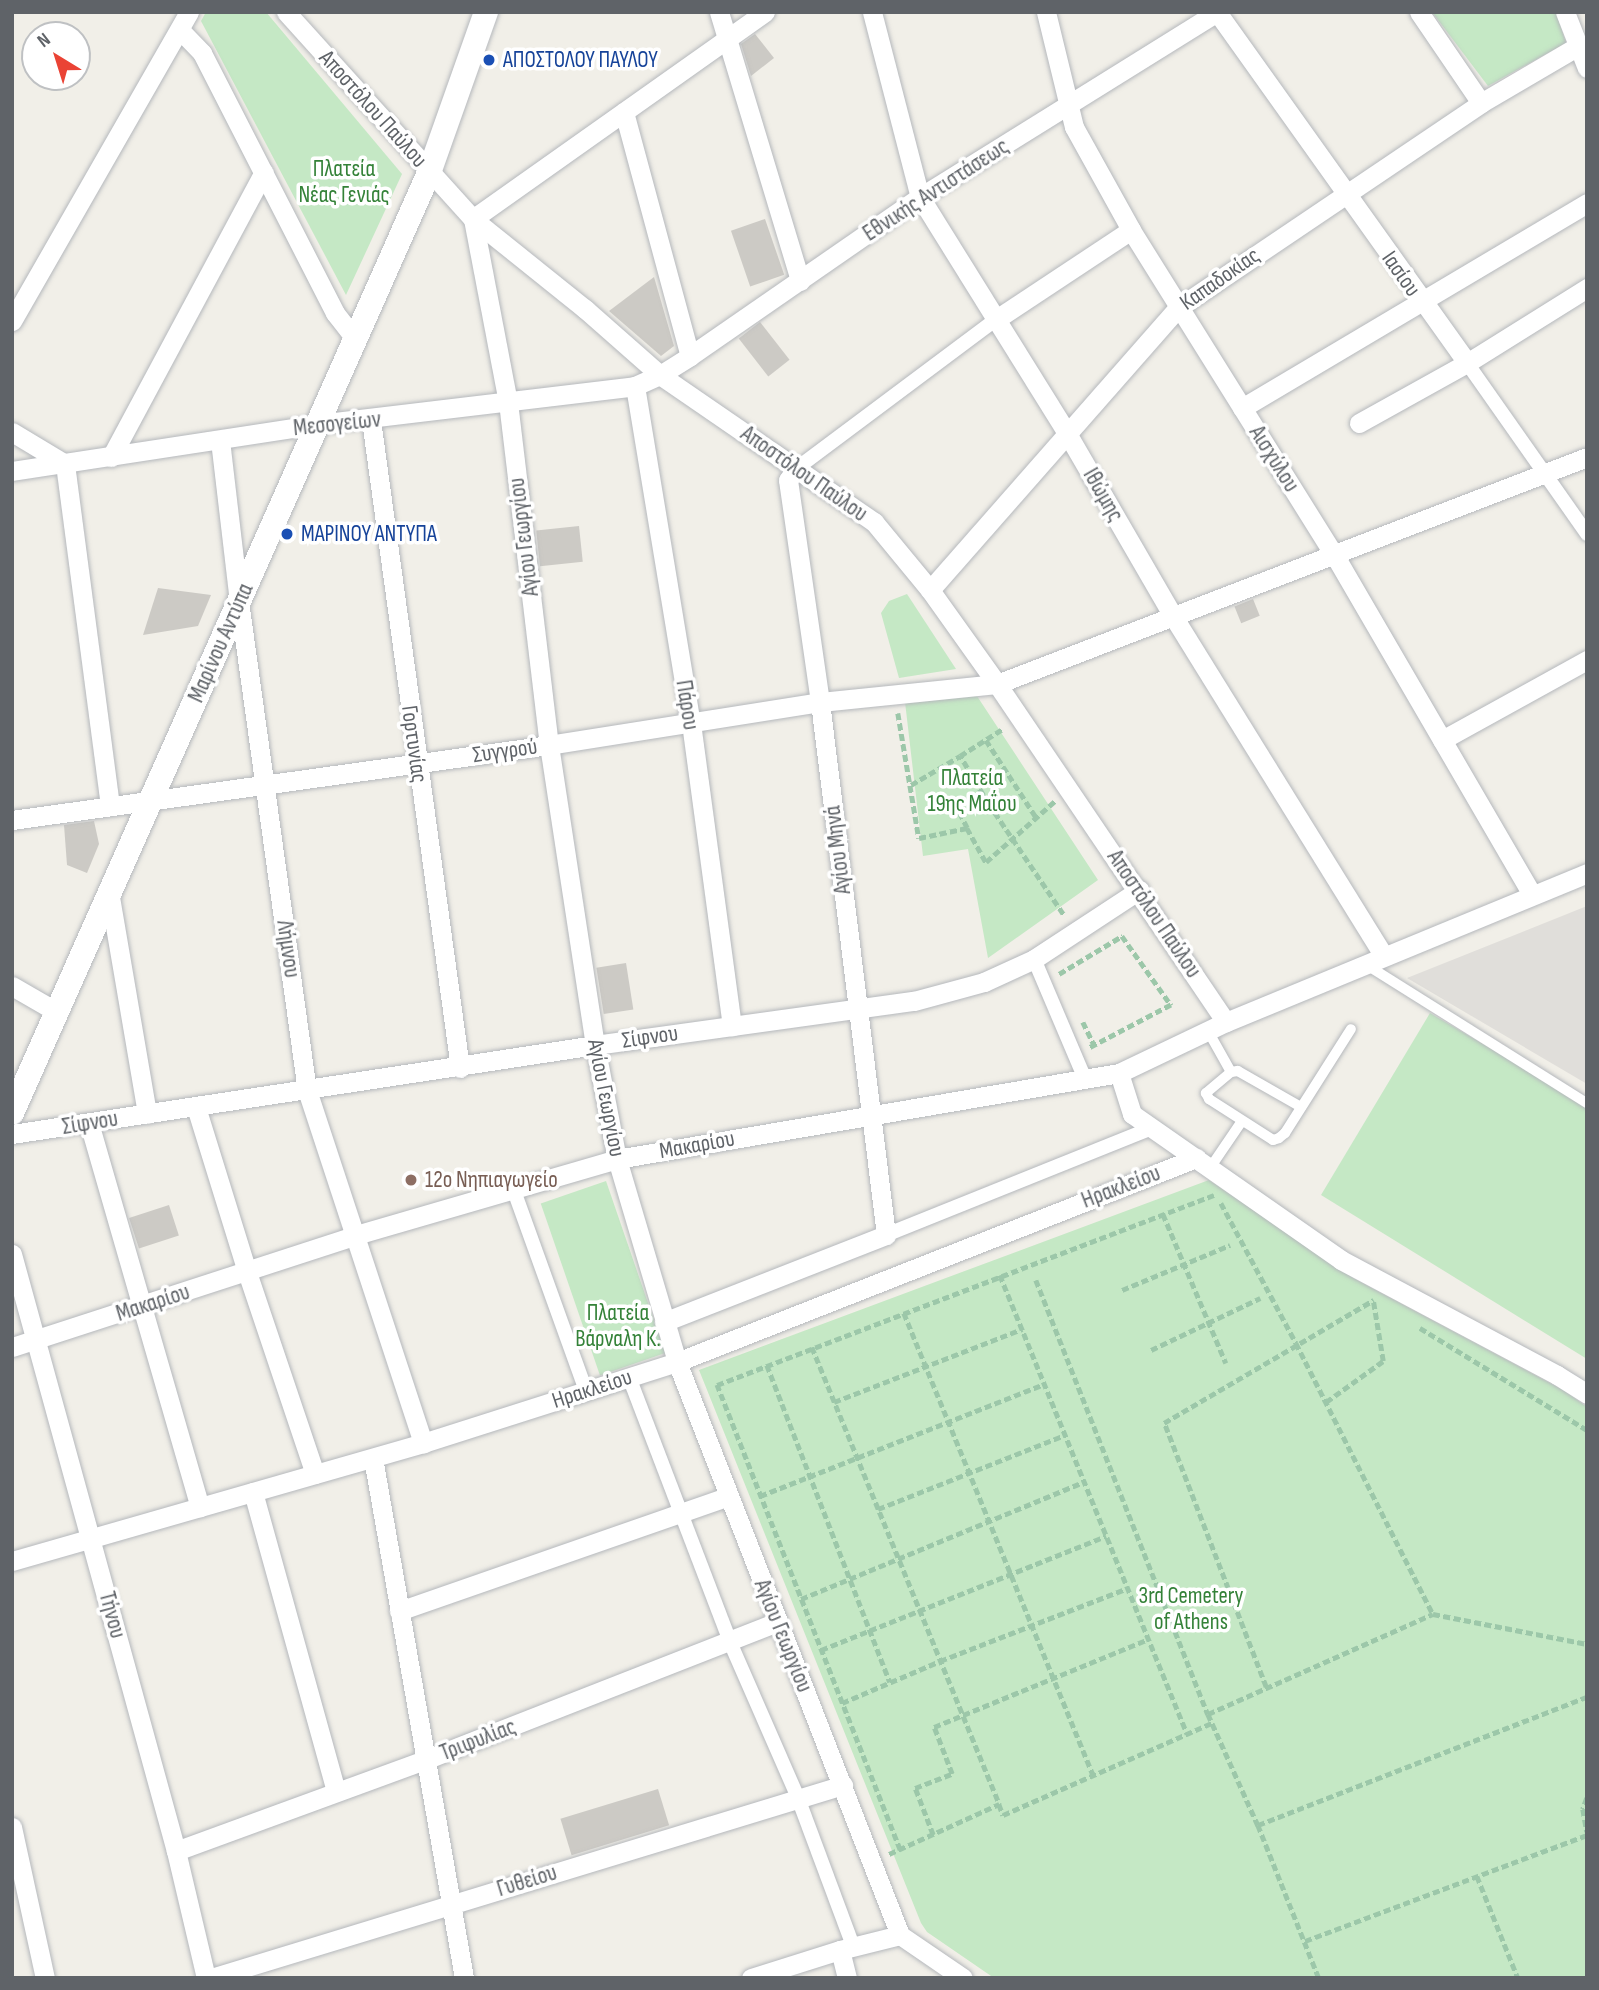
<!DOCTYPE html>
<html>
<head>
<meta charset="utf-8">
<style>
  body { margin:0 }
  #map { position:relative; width:1599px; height:1990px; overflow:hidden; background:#f1efe8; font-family:"Sofia Sans Condensed",sans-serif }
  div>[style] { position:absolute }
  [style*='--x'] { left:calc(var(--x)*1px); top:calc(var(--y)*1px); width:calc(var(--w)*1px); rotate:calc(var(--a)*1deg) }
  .industrial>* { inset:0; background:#e0deda }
  .green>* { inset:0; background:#c5e8c5; transform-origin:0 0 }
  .building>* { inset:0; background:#cccac5; transform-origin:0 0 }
  .path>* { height:4.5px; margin-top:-2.25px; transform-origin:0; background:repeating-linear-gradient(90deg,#9cc7a9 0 7px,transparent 0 10.5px) }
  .roads { filter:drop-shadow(0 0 2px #b5b8bc) drop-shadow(0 0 2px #b5b8bc) }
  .service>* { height:10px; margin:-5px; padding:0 5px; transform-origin:5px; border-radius:5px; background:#fff }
  .pedestrian>* { height:14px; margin:-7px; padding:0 7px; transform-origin:7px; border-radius:7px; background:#fff }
  .minor>* { height:19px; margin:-9.5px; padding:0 9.5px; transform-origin:9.5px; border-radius:9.5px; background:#fff }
  .tertiary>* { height:24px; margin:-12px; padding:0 12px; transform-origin:12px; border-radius:12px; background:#fff }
  .dots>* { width:19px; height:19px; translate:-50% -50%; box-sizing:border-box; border:4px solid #fff; border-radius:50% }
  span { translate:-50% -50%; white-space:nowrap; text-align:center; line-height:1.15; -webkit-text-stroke:7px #fff; paint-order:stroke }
  .transit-label { font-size:23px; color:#164399 }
  .left { translate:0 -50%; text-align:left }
  .street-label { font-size:23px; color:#5f6368 }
  .park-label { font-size:23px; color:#348238 }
  .education-label { font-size:23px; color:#785e54 }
  .frame { position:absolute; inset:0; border:14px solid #5f6368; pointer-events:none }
  .north { position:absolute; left:21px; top:21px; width:70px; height:70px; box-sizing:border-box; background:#fff; border:2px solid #bfc1c3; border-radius:50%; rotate:322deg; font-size:19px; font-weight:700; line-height:28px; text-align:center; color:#5f6368 }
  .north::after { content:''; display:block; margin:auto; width:24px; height:32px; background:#ea4335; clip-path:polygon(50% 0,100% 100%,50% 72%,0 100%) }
</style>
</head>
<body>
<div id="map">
  <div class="industrial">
    <div style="clip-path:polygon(1587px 906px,1587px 1084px,1407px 978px)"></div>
  </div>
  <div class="green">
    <div style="clip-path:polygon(206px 12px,266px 12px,402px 174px,346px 295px,201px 21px)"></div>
    <div style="clip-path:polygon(1432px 12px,1556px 12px,1566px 43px,1488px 86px)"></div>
    <div style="clip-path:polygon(907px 594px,956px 669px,899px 678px,881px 613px,889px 601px)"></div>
    <div style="clip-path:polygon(975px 693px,1098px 880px,988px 958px,968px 849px,923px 856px,905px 702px)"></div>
    <div style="clip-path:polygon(1430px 1013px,1587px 1105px,1587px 1359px,1321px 1195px)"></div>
    <div style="clip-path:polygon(1209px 1180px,1353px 1278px,1563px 1390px,1587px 1407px,1587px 1978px,994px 1978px,927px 1932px,921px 1923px,699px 1370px)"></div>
    <div style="left:606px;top:1181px;width:182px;height:69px;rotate:71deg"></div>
  </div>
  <div class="building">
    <div style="clip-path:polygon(755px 34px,774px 58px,751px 76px,741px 44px)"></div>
    <div style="left:765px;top:219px;width:59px;height:36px;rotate:71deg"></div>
    <div style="clip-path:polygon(654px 277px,674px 346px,661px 356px,609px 311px)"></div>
    <div style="left:760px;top:322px;width:48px;height:27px;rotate:52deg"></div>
    <div style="left:579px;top:526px;width:36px;height:43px;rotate:84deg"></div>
    <div style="clip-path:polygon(158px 588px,211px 595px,198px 626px,143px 635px)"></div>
    <div style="left:1253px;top:599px;width:18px;height:20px;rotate:68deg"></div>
    <div style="clip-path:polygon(94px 821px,99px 844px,87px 873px,67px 865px,64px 825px)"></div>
    <div style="left:626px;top:963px;width:47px;height:30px;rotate:81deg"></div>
    <div style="left:169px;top:1205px;width:32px;height:42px;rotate:72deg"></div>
    <div style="left:658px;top:1789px;width:38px;height:102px;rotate:73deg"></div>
  </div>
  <div class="path">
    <div style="--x:898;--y:713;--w:127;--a:80.5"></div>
    <div style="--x:919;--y:838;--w:49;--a:-11.8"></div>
    <div style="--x:967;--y:828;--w:18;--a:-117"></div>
    <div style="--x:959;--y:812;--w:29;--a:-35"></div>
    <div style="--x:983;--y:795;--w:146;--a:55.9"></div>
    <div style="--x:986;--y:740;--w:92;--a:57"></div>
    <div style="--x:911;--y:785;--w:57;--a:-30.6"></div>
    <div style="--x:983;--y:795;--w:45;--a:-120.5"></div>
    <div style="--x:960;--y:756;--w:52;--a:-32.5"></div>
    <div style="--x:967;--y:828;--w:39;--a:61"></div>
    <div style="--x:986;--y:862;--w:92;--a:-41.5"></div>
    <div style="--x:1059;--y:974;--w:74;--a:-31.1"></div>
    <div style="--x:1122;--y:936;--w:85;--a:54.6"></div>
    <div style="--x:1171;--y:1005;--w:93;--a:152.3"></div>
    <div style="--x:1083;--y:1022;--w:25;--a:64"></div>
    <div style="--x:1221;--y:1203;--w:159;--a:61.8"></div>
    <div style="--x:1296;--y:1343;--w:304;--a:63.2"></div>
    <div style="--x:1163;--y:1214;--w:162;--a:67.1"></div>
    <div style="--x:1000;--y:1275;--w:496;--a:67.8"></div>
    <div style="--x:1036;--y:1280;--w:467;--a:68.4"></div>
    <div style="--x:1208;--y:1714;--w:122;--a:65.8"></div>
    <div style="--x:1258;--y:1825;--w:165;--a:68.3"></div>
    <div style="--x:1122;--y:1290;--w:117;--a:-22.6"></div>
    <div style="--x:904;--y:1313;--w:501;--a:67.73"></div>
    <div style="--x:1420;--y:1328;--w:196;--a:31.4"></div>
    <div style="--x:812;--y:1347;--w:494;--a:67.7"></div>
    <div style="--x:1151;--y:1350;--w:121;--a:-25.5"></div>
    <div style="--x:767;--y:1365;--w:340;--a:68.8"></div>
    <div style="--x:834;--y:1402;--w:202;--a:-21.2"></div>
    <div style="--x:1326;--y:1402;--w:70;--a:-35.7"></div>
    <div style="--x:1383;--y:1361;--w:62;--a:-99.3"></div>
    <div style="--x:760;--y:1496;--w:306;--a:-21.5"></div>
    <div style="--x:878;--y:1509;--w:201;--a:-21.6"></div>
    <div style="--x:801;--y:1599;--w:306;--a:-22.5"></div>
    <div style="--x:821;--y:1650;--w:307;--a:-21.8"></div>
    <div style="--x:1266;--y:1687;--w:283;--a:-111.1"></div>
    <div style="--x:1164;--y:1423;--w:243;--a:-30.4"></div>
    <div style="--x:842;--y:1703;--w:107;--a:-23.2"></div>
    <div style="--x:940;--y:1661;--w:202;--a:-21.2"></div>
    <div style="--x:1208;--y:1714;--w:246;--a:-24"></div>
    <div style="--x:1433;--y:1614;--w:157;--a:11"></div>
    <div style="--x:1587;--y:1798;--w:12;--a:110"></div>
    <div style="--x:1583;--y:1809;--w:23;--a:80"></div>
    <div style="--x:1258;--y:1825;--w:353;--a:-21.3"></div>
    <div style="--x:933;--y:1835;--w:50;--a:-111"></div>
    <div style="--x:915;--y:1788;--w:40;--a:-21"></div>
    <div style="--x:952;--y:1774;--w:50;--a:-111"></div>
    <div style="--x:934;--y:1727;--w:232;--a:-22.3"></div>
    <div style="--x:900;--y:1850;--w:500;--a:-111.5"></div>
    <div style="--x:717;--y:1385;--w:532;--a:-20.92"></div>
    <div style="--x:889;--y:1854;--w:121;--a:-24.4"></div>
    <div style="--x:999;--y:1804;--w:12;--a:70"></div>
    <div style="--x:1003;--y:1815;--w:228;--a:-23.8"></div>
    <div style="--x:1477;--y:1876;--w:110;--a:68.1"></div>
    <div style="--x:1305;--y:1941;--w:301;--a:-20.6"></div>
  </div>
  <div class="roads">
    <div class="service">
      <div style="--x:1365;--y:964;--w:262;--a:32.1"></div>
      <div style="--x:1208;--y:1031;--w:47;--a:60.7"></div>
      <div style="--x:1301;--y:1107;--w:73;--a:-150.3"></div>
      <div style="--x:1238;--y:1071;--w:7;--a:172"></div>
      <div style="--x:1231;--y:1072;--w:33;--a:140"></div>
      <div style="--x:1206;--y:1093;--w:7;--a:63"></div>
      <div style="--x:1209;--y:1099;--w:76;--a:32.6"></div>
      <div style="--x:1273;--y:1140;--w:6;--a:-18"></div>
      <div style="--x:1279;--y:1138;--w:8;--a:-40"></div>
      <div style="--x:1285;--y:1133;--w:123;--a:-57.6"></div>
      <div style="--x:1210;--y:1168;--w:57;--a:-55.8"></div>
    </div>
    <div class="pedestrian">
      <div style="--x:1467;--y:363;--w:209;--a:54.9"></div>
      <div style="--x:796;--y:469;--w:249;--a:-36.8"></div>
      <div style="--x:1034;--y:959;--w:130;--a:67"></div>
      <div style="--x:513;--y:1188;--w:216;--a:70.2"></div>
      <div style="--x:886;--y:1235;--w:287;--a:-21.9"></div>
      <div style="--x:629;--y:1377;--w:284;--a:69.1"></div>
      <div style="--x:730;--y:1642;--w:170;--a:66.4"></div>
      <div style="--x:798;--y:1798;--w:158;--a:69.6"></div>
    </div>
    <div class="minor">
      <div style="--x:286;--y:12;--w:279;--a:47.9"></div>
      <div style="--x:473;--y:219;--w:144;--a:38.8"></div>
      <div style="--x:585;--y:309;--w:100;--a:41.3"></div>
      <div style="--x:660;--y:375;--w:260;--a:34.5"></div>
      <div style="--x:874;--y:522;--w:88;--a:50.5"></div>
      <div style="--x:930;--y:590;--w:115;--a:54.5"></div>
      <div style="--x:997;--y:684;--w:408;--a:55.9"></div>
      <div style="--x:719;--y:12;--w:281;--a:73.2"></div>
      <div style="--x:765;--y:12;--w:358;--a:144.7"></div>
      <div style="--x:473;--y:219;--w:186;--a:79.2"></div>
      <div style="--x:508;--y:402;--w:345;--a:83.2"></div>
      <div style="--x:549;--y:745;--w:304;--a:81.3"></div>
      <div style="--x:595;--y:1045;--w:116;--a:79.1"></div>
      <div style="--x:617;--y:1159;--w:212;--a:73.5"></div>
      <div style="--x:677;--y:1362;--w:615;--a:68.74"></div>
      <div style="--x:872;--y:12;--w:191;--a:75.5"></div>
      <div style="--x:920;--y:197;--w:280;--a:58.1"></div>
      <div style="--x:1068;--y:435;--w:209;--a:59.9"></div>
      <div style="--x:1173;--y:616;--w:400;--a:58.2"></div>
      <div style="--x:1046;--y:12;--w:118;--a:76.3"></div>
      <div style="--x:1074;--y:127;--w:118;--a:61"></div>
      <div style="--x:1131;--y:230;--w:385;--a:58"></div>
      <div style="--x:1335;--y:556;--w:392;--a:59.8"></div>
      <div style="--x:1217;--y:12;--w:431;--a:54.5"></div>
      <div style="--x:1419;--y:12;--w:110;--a:55.7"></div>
      <div style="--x:1565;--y:12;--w:60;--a:68.6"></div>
      <div style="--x:180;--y:30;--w:32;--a:46"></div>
      <div style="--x:202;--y:53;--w:292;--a:62.9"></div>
      <div style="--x:335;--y:313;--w:33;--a:52"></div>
      <div style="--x:624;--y:112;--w:253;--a:74.9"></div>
      <div style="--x:995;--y:320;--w:163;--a:-33.5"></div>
      <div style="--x:12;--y:321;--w:356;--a:-60.2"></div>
      <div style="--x:635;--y:386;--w:342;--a:80.6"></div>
      <div style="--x:691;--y:723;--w:306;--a:82.3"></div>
      <div style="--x:1242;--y:408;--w:401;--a:-30.7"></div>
      <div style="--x:371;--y:420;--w:654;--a:82.18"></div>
      <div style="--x:1359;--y:423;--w:124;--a:-29.1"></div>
      <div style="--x:1467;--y:363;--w:142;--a:-32"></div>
      <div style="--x:12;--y:432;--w:62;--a:31.1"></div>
      <div style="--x:65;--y:464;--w:345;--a:82.5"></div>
      <div style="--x:220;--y:440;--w:162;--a:83.3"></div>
      <div style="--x:239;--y:601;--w:494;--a:82.1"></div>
      <div style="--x:307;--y:1090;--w:372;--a:71.8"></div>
      <div style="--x:111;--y:457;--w:323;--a:-61.8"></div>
      <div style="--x:12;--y:471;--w:310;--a:-8.7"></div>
      <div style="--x:318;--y:424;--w:319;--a:-6.8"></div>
      <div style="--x:635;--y:386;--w:27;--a:-24"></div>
      <div style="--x:660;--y:375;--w:36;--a:-32"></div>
      <div style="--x:690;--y:356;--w:280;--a:-34.7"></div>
      <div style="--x:920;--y:197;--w:350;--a:-31.9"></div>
      <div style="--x:930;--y:590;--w:377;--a:-48.7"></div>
      <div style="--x:1179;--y:307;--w:364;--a:-34"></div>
      <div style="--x:1481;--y:103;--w:113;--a:-30.4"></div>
      <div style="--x:1442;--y:740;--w:166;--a:-28.9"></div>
      <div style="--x:12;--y:820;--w:542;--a:-7.95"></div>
      <div style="--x:549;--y:745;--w:274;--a:-9"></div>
      <div style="--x:820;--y:702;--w:178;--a:-5.8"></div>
      <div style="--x:997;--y:684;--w:632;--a:-21.04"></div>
      <div style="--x:110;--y:897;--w:220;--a:80.3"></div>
      <div style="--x:12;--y:986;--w:52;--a:30"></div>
      <div style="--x:1119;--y:1073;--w:43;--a:72.4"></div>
      <div style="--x:1132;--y:1114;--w:255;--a:34.9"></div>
      <div style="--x:1341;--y:1260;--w:245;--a:28"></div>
      <div style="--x:1557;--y:1375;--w:36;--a:32"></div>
      <div style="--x:196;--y:1107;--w:173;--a:72.8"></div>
      <div style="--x:247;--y:1272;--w:213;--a:71.4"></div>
      <div style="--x:89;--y:1123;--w:400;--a:73.9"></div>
      <div style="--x:12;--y:1134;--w:590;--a:-8.68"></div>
      <div style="--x:595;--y:1045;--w:322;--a:-7.9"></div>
      <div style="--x:914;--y:1001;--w:73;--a:-15.2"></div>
      <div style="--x:984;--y:982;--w:55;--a:-24.7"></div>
      <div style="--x:1034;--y:959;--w:126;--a:-33.3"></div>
      <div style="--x:12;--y:1254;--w:619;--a:74.64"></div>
      <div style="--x:176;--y:1851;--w:130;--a:76.7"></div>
      <div style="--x:664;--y:1322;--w:238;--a:-21.4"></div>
      <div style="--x:886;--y:1235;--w:537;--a:-97.06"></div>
      <div style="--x:820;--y:702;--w:224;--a:-98.2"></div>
      <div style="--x:788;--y:480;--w:14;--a:-54"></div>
      <div style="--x:12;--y:1347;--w:362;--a:-18"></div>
      <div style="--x:356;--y:1235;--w:272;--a:-16.2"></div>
      <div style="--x:617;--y:1159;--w:509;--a:-9.72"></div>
      <div style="--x:1119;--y:1073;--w:119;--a:-25.5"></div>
      <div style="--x:1226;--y:1022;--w:391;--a:-22.4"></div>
      <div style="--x:373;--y:1458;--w:528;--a:80.07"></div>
      <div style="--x:253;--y:1492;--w:311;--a:74.5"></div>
      <div style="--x:12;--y:1561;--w:428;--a:-16"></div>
      <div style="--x:423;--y:1443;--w:267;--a:-17.7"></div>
      <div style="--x:677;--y:1362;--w:558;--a:-21.46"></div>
      <div style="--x:399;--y:1611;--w:349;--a:-19.2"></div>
      <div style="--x:12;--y:1827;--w:155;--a:77.7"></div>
      <div style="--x:176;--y:1851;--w:265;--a:-20.1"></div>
      <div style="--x:425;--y:1760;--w:378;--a:-21.4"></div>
      <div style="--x:900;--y:1935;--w:76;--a:34.3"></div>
      <div style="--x:840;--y:1950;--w:29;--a:76"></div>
      <div style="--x:211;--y:1978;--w:661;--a:-16.98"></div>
      <div style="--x:751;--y:1978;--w:93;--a:-17.5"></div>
      <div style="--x:840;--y:1950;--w:62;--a:-14"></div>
    </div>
    <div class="tertiary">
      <div style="--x:12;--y:1113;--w:1028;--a:-66.08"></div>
      <div style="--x:429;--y:173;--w:171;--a:-70.5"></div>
    </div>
  </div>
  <div class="dots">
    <div style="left:489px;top:60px;background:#1a4fb4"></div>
    <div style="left:287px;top:534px;background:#1a4fb4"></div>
    <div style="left:411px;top:1180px;background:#8d6e63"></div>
  </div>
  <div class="transit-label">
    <span class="left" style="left:503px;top:60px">ΑΠΟΣΤΟΛΟΥ ΠΑΥΛΟΥ</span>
    <span class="left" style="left:301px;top:534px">ΜΑΡΙΝΟΥ ΑΝΤΥΠΑ</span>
  </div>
  <div class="street-label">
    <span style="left:373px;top:109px;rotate:48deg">Αποστόλου Παύλου</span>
    <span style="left:936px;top:190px;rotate:-33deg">Εθνικής Αντιστάσεως</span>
    <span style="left:1401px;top:274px;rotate:55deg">Ιασίου</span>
    <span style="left:1220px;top:279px;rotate:-35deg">Καπαδοκίας</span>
    <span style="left:337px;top:424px;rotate:-6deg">Μεσογείων</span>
    <span style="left:1274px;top:459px;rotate:58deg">Αισχύλου</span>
    <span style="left:804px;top:474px;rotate:35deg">Αποστόλου Παύλου</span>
    <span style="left:1103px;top:495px;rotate:60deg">Ιθώμης</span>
    <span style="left:524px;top:537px;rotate:-97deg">Αγίου Γεωργίου</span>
    <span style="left:221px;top:643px;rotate:-66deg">Μαρίνου Αντύπα</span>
    <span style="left:687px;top:705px;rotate:81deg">Πάρου</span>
    <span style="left:414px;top:744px;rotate:82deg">Γορτυνίας</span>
    <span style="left:505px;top:751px;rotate:-8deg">Συγγρού</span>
    <span style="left:838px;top:850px;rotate:-97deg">Αγίου Μηνά</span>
    <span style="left:1154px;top:914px;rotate:56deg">Αποστόλου Παύλου</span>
    <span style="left:288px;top:949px;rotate:82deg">Λήμνου</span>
    <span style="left:650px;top:1037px;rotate:-8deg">Σίφνου</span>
    <span style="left:606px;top:1098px;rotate:79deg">Αγίου Γεωργίου</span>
    <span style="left:90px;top:1123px;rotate:-9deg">Σίφνου</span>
    <span style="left:697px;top:1145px;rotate:-10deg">Μακαρίου</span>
    <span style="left:1121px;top:1187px;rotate:-21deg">Ηρακλείου</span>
    <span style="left:153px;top:1303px;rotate:-18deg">Μακαρίου</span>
    <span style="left:592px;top:1389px;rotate:-18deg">Ηρακλείου</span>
    <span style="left:112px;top:1615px;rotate:75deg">Τήνου</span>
    <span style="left:783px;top:1636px;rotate:68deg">Αγίου Γεωργίου</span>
    <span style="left:478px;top:1740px;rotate:-21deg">Τριφυλίας</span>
    <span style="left:527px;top:1881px;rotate:-17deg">Γυθείου</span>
  </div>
  <div class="park-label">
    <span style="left:344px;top:182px">Πλατεία<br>Νέας Γενιάς</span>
    <span style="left:972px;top:791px">Πλατεία<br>19ης Μαΐου</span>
    <span style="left:618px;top:1326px">Πλατεία<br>Βάρναλη Κ.</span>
    <span style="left:1191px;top:1609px">3rd Cemetery<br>of Athens</span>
  </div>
  <div class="education-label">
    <span class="left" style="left:425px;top:1180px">12ο Νηπιαγωγείο</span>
  </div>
  <div class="frame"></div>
  <div class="north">N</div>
</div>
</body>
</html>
